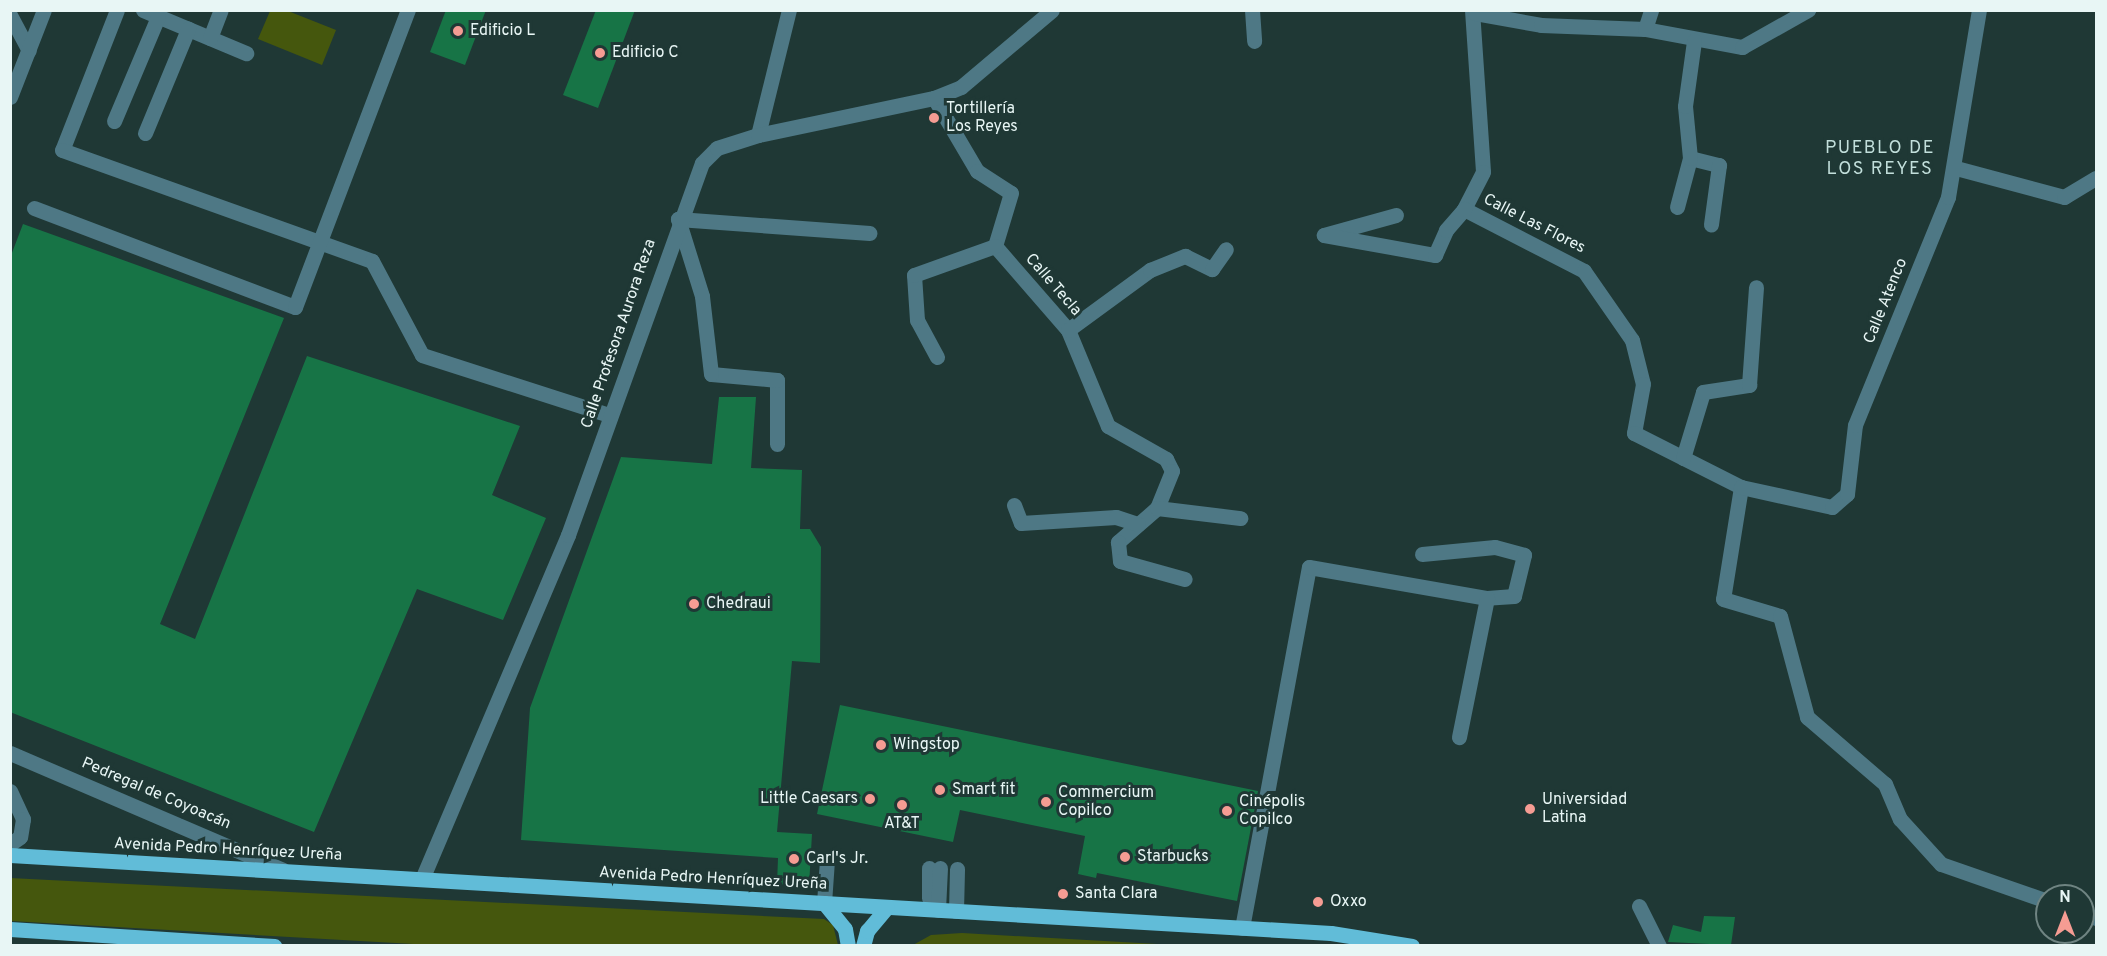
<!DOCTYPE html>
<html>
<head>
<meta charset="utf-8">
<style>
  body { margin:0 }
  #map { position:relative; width:2107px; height:956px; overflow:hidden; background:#1f3835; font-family:Overpass,sans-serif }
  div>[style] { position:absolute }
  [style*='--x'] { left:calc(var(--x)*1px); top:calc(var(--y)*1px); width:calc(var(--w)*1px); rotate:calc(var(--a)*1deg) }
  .green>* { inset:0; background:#45570d }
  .building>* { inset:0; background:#177446 }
  .minor>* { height:15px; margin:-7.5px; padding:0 7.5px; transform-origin:7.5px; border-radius:7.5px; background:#4e7885 }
  .major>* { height:15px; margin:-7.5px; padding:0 7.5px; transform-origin:7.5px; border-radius:7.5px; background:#61bcd8 }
  .dots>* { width:16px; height:16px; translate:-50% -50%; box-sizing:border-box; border:3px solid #1f3835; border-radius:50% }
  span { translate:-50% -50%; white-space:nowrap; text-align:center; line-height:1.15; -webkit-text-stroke:6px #1f3835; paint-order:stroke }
  .poi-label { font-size:16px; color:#e8f6f5 }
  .left { translate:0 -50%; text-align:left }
  .right { translate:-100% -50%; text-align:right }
  .street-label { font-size:16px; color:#e8f6f5 }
  .neighbourhood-label { font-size:18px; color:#c2dfdb; letter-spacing:1.5px }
  .frame { position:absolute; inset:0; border:12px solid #e8f6f5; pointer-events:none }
  .north { position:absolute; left:2035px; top:884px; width:60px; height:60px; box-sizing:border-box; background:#1f3835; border:2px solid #6f8482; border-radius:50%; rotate:0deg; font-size:16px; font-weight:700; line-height:24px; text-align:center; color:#e8f6f5 }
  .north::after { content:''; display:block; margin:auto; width:21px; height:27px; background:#f59c93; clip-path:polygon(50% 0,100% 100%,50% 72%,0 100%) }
</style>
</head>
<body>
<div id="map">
  <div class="green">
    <div style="clip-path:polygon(270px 11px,288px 11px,336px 30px,322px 65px,258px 39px)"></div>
    <div style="clip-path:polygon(10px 878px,824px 919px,833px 925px,838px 945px,431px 945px,11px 921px)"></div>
    <div style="clip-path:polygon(962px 933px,1175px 945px,913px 945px,931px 935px)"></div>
  </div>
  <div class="building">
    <div style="clip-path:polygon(446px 10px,486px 10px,465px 65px,430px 52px)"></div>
    <div style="clip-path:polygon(596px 10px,635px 10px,598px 108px,563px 95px)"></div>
    <div style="clip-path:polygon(23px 224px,284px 318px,160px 624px,195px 639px,307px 356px,520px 426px,492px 495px,546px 518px,503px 620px,417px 589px,314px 832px,10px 712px,10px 258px)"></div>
    <div style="clip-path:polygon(719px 397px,756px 397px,751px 468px,802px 470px,800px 529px,810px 529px,821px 547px,820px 663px,792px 661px,777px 832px,812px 834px,809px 886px,777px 884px,778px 858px,521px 840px,530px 708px,621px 457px,712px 464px)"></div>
    <div style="clip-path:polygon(840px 705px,1258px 791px,1237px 901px,1097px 873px,1096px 878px,1078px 874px,1085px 836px,960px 810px,953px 842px,817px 814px)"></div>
    <div style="clip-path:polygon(1704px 916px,1735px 917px,1731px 945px,1668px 942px,1673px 925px,1701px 932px)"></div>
  </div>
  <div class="minor">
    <div style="--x:117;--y:10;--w:150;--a:111.4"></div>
    <div style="--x:62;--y:150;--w:329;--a:19.7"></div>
    <div style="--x:372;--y:261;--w:106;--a:62"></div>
    <div style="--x:422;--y:355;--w:196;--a:17.8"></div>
    <div style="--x:143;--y:10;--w:112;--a:22.7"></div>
    <div style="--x:1252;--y:10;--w:31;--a:86"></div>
    <div style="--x:1472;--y:10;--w:162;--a:86.1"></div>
    <div style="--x:1483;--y:172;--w:42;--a:117.2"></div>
    <div style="--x:1464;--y:209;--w:135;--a:27.3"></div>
    <div style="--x:1584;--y:271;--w:84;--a:55.2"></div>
    <div style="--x:1632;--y:340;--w:45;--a:76"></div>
    <div style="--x:1643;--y:384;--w:50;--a:100.4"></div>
    <div style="--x:1634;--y:433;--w:120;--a:26.8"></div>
    <div style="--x:1741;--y:487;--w:113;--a:99.1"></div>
    <div style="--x:1723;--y:599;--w:59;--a:16.6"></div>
    <div style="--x:1780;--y:616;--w:105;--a:75"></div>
    <div style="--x:1807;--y:717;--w:103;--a:40.7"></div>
    <div style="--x:1885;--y:784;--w:38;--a:67"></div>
    <div style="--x:1900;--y:819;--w:61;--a:47.7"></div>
    <div style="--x:1941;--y:864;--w:112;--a:19.2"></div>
    <div style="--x:1475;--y:13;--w:67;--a:10.3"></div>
    <div style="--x:1541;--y:25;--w:104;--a:2.2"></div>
    <div style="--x:1645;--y:29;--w:99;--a:10.5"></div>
    <div style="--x:1742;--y:47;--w:76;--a:-29.3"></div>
    <div style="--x:10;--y:15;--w:40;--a:62"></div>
    <div style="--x:1645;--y:29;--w:20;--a:-72"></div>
    <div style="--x:210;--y:38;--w:30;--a:-69"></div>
    <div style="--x:10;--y:97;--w:93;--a:-68.7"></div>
    <div style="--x:934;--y:98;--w:85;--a:59.5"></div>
    <div style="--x:977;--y:171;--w:40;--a:32.9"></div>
    <div style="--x:1011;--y:193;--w:55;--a:106.8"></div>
    <div style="--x:995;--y:246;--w:111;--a:49"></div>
    <div style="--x:1068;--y:330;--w:104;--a:67.4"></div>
    <div style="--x:1108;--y:426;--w:67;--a:29.6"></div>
    <div style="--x:1166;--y:459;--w:13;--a:63"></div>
    <div style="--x:1172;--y:471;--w:40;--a:112"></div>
    <div style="--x:1157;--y:508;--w:52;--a:138.9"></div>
    <div style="--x:1118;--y:542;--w:19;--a:84"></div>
    <div style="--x:1120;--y:561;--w:67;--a:15.5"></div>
    <div style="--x:114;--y:121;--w:113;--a:-67.1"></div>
    <div style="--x:145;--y:133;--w:113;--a:-67.5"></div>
    <div style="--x:758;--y:135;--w:129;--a:-76.1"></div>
    <div style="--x:1690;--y:158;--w:30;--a:14"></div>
    <div style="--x:1719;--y:165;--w:60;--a:97.7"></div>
    <div style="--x:1956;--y:168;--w:112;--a:15"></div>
    <div style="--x:2064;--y:197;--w:37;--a:-31"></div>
    <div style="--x:1677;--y:207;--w:51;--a:-75.1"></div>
    <div style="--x:1690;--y:158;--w:52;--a:-95.5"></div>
    <div style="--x:1685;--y:106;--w:66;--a:-82.1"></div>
    <div style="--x:34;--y:208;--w:279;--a:20.8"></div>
    <div style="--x:295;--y:307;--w:318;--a:-69.2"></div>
    <div style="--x:1396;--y:215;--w:75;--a:164.5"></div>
    <div style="--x:1324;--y:235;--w:113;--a:10.2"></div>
    <div style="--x:1435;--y:255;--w:27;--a:-66"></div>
    <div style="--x:1446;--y:230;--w:28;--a:-49"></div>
    <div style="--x:1068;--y:330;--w:102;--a:-36.2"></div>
    <div style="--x:1150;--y:270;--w:38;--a:-22"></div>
    <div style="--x:1185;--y:256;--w:30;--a:26"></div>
    <div style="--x:1212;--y:269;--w:24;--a:-55"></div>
    <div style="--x:937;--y:357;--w:42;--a:-118.4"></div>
    <div style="--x:917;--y:320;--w:45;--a:-93.8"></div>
    <div style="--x:914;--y:275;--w:86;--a:-19.7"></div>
    <div style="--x:777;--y:444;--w:64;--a:-90"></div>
    <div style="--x:777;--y:380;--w:66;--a:-174.8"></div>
    <div style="--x:711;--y:374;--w:79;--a:-96.6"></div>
    <div style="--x:702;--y:296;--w:81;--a:-107.3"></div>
    <div style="--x:678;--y:219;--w:192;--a:4.2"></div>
    <div style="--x:1683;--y:458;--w:69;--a:-73.1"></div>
    <div style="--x:1703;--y:392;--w:47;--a:-8.7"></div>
    <div style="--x:1749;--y:385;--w:98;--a:-85.9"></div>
    <div style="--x:1741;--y:487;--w:93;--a:12.4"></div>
    <div style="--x:1832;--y:507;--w:20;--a:-41"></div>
    <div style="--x:1847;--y:494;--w:69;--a:-83.4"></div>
    <div style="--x:1855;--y:425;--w:246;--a:-67.8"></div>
    <div style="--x:1948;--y:197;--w:190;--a:-80.6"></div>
    <div style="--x:1014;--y:505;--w:19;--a:69"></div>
    <div style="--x:1021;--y:523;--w:95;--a:-3.6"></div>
    <div style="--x:1116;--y:517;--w:23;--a:18"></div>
    <div style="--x:1157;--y:508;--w:84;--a:6.9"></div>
    <div style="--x:1422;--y:554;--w:73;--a:-5.5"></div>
    <div style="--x:1495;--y:547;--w:30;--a:15"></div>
    <div style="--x:1524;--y:555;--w:42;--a:103.7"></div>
    <div style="--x:1514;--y:596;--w:27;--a:176"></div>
    <div style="--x:10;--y:753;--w:297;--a:23.2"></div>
    <div style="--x:10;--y:791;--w:31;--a:65"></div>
    <div style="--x:23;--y:819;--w:18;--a:99"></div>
    <div style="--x:20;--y:837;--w:12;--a:145"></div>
    <div style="--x:929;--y:868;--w:30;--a:90"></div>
    <div style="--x:422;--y:879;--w:374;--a:-67"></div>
    <div style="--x:568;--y:535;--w:395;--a:-70.2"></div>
    <div style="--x:702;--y:163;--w:21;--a:-45"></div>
    <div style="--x:717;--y:148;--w:43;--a:-17.6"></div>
    <div style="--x:758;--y:135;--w:180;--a:-11.9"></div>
    <div style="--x:934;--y:98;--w:29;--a:-22"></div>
    <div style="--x:961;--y:87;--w:119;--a:-40.2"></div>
    <div style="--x:824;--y:903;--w:39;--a:-86"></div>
    <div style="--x:1639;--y:906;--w:45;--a:63.4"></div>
    <div style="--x:938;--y:910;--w:42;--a:-87.3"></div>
    <div style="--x:956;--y:911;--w:42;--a:-88.6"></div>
    <div style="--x:2083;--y:913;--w:14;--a:21"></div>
    <div style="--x:1242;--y:928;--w:367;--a:-79.5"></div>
    <div style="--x:1309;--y:567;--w:181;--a:9.9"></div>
    <div style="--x:1487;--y:598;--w:142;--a:101.4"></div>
  </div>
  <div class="major">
    <div style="--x:10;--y:855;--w:1323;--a:3.38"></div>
    <div style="--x:1331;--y:933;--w:82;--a:9.1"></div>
    <div style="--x:824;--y:903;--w:33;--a:51"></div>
    <div style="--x:845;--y:929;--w:17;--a:80"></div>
    <div style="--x:10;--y:929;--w:265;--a:3.7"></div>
    <div style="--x:863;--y:946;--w:16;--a:-75"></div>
    <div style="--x:867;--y:931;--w:31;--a:-50"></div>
  </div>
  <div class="dots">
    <div style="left:458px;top:31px;background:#f59c93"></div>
    <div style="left:600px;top:53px;background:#f59c93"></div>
    <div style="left:934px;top:118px;background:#f59c93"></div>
    <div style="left:694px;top:604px;background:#f59c93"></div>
    <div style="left:881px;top:745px;background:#f59c93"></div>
    <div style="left:940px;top:790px;background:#f59c93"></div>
    <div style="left:870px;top:799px;background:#f59c93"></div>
    <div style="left:1046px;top:802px;background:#f59c93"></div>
    <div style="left:902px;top:805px;background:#f59c93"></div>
    <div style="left:1530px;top:809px;background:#f59c93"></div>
    <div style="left:1227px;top:811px;background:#f59c93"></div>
    <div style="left:1125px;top:857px;background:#f59c93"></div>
    <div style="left:794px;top:859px;background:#f59c93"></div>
    <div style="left:1063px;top:894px;background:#f59c93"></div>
    <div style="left:1318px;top:902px;background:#f59c93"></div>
  </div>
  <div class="poi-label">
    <span class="left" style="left:470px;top:31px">Edificio L</span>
    <span class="left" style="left:612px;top:53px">Edificio C</span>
    <span class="left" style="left:946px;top:118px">Tortillería<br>Los Reyes</span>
    <span class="left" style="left:706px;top:604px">Chedraui</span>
    <span class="left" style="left:893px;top:745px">Wingstop</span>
    <span class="left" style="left:952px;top:790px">Smart fit</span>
    <span class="left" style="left:1058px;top:802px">Commercium<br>Copilco</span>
    <span class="right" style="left:858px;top:799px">Little Caesars</span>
    <span class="left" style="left:1542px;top:809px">Universidad<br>Latina</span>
    <span class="left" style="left:1239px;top:811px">Cinépolis<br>Copilco</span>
    <span style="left:902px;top:824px">AT&amp;T</span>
    <span class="left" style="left:1137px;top:857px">Starbucks</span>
    <span class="left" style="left:806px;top:859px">Carl's Jr.</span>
    <span class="left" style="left:1075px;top:894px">Santa Clara</span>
    <span class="left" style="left:1330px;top:902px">Oxxo</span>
  </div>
  <div class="street-label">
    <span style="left:1534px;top:224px;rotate:27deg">Calle Las Flores</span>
    <span style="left:1053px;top:285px;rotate:49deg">Calle Tecla</span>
    <span style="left:1886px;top:301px;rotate:-68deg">Calle Atenco</span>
    <span style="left:619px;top:334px;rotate:-71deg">Calle Profesora Aurora Reza</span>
    <span style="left:156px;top:794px;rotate:23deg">Pedregal de Coyoacán</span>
    <span style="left:228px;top:850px;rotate:3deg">Avenida Pedro Henríquez Ureña</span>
    <span style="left:713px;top:879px;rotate:3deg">Avenida Pedro Henríquez Ureña</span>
  </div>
  <div class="neighbourhood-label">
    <span style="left:1880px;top:160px">PUEBLO DE<br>LOS REYES</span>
  </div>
  <div class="frame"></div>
  <div class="north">N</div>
</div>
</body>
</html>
